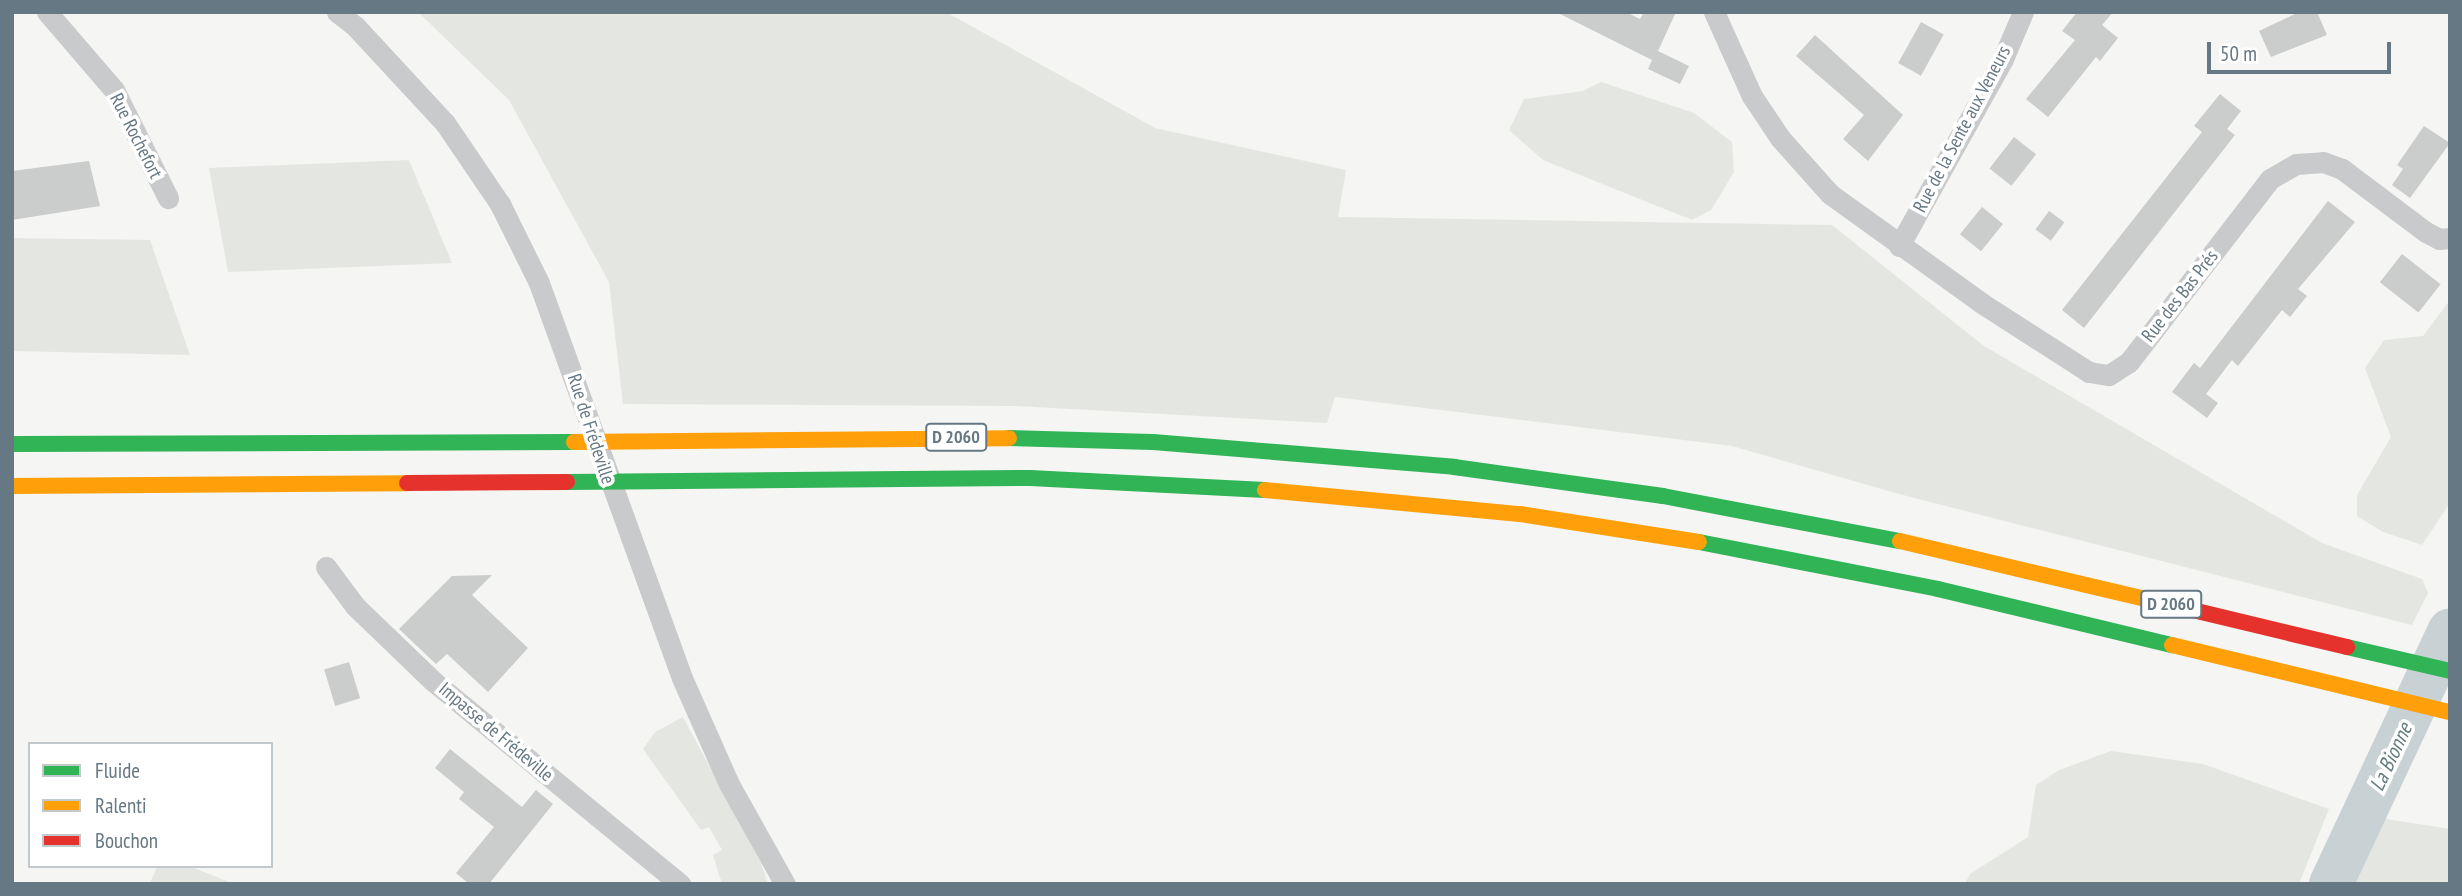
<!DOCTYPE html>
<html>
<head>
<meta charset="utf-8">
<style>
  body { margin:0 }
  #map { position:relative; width:2462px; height:896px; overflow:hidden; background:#f5f5f3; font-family:"PT Sans Narrow",sans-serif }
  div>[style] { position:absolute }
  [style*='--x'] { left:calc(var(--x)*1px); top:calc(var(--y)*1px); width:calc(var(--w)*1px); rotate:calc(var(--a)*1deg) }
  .green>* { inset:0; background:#e4e7e1 }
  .river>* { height:44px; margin:-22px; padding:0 22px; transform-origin:22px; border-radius:22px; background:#c8d1d3 }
  .building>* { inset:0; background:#cbcccc; transform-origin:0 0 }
  .street>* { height:21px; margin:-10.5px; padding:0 10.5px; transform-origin:10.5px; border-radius:10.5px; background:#c9cacb }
  .fast>* { height:16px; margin:-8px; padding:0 8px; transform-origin:8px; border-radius:8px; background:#30b455 }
  .slow>* { height:16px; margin:-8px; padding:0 8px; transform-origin:8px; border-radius:8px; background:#ff9f0a }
  .jam>* { height:16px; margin:-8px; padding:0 8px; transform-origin:8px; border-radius:8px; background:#e5322d }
  span { translate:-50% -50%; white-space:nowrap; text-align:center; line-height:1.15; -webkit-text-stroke:7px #fff; paint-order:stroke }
  .shield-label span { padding:2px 5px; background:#fff; border:2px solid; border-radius:5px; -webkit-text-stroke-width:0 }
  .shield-label { font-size:18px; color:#667883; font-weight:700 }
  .street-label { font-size:19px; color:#667883 }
  .water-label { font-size:21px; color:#627a7f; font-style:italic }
  .frame { position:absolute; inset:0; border:14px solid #667883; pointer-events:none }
  .legend { position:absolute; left:28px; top:742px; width:245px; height:126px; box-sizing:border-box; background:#fff; border:2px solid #c2c9cd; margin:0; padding:9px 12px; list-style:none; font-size:21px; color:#667883 }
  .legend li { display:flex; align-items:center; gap:14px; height:35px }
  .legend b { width:35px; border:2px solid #c2c9cd }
  .scale { position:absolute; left:2207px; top:42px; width:184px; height:32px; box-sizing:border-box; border:4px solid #667883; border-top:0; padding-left:9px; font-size:21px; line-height:24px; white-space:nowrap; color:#667883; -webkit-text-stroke:5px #fff; paint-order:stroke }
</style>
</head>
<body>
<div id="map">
  <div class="green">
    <div style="clip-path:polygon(418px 12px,946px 12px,1155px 128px,1346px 170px,1338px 217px,1832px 225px,1984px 346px,2322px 543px,2422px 579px,2428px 593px,2412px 625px,1899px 494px,1732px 446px,1335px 397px,1327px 423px,1016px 406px,623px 404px,609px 282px,509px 100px)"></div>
    <div style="clip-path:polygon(1601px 82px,1694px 113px,1732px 142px,1734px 172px,1711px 210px,1692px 220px,1543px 160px,1509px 130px,1524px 99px,1583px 91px)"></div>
    <div style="clip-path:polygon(409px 160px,452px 263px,228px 272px,209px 168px)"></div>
    <div style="clip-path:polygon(12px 238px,150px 240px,190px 355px,12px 351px)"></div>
    <div style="clip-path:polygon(2450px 300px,2450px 503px,2422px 545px,2383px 532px,2357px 516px,2357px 495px,2391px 437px,2365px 368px,2384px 340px,2423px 336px)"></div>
    <div style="clip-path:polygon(683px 717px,761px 863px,768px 884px,722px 884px,713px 855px,722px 850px,709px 827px,701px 830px,643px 749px,655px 732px)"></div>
    <div style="clip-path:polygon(2111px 751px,2203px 764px,2329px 809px,2299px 884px,1965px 884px,1970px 874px,2028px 837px,2036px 785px,2059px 770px)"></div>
    <div style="clip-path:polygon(2380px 818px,2450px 829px,2450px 884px,2351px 884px)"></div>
    <div style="clip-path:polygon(157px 866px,189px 866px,234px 884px,150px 884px)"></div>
  </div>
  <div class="river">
    <div style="--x:2331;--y:884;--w:280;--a:-64.9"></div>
  </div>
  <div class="building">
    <div style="clip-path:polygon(1556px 12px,1626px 12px,1640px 19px,1644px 12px,1676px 12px,1658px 51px,1689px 66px,1680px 84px,1648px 69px,1652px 60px)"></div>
    <div style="clip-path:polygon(2077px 12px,2113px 12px,2102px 25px,2118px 38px,2100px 61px,2096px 57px,2048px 117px,2026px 99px,2075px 40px,2062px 31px)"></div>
    <div style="clip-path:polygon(2299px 12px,2317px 12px,2327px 35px,2271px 57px,2259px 31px)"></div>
    <div style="left:1921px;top:22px;width:26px;height:47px;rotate:29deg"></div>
    <div style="clip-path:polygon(1815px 35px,1903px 115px,1868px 161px,1843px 139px,1864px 115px,1796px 56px)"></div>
    <div style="clip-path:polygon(2220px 94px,2241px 111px,2227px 129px,2235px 135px,2084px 328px,2062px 310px,2202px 132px,2194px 126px)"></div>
    <div style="clip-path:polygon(2424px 126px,2450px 143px,2410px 198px,2392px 185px,2403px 169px,2397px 165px)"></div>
    <div style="left:2014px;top:137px;width:28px;height:40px;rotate:38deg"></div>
    <div style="clip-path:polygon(89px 161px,100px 206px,12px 220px,12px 171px)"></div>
    <div style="clip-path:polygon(2328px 201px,2355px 222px,2298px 289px,2307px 296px,2290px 317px,2282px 310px,2238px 366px,2232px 360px,2206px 394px,2218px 403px,2207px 418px,2172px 392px,2194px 363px,2200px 368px)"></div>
    <div style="left:1982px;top:207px;width:27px;height:35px;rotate:39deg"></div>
    <div style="left:2049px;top:211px;width:19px;height:23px;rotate:36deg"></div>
    <div style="left:2402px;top:254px;width:49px;height:36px;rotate:38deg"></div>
    <div style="clip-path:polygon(492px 575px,472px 595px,528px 648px,488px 692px,447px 654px,436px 664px,399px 629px,452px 576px)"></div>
    <div style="left:349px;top:662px;width:38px;height:26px;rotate:73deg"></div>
    <div style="clip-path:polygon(450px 749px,522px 807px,536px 790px,553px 804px,489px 884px,469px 884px,456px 873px,494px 827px,459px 799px,464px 792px,435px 768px)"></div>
  </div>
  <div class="street">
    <div style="--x:47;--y:12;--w:103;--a:49.3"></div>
    <div style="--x:114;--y:90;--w:121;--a:63.4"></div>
    <div style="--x:337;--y:12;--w:24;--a:38"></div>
    <div style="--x:356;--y:27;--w:131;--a:47.2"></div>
    <div style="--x:445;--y:123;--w:98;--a:55.8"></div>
    <div style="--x:500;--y:204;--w:88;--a:63.7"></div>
    <div style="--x:539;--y:283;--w:420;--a:70.1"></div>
    <div style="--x:682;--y:678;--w:116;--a:66.1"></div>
    <div style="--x:729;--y:784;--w:115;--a:60.8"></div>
    <div style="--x:1714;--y:12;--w:92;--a:65.7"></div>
    <div style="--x:1752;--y:96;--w:50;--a:56.3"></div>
    <div style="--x:1780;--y:138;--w:75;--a:48.2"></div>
    <div style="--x:1830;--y:194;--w:188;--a:35.7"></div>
    <div style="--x:1983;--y:304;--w:126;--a:32.7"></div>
    <div style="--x:2089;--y:372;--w:20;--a:9"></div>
    <div style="--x:2109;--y:375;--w:24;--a:-33"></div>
    <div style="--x:2129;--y:362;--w:231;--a:-52.4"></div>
    <div style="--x:2270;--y:179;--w:30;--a:-30"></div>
    <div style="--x:2296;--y:164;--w:27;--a:-4"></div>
    <div style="--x:2323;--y:162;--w:20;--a:20"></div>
    <div style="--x:2342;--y:169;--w:105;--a:36.9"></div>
    <div style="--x:2426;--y:232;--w:15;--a:28"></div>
    <div style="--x:2439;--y:239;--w:11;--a:-5"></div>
    <div style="--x:1899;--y:246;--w:212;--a:-60.9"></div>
    <div style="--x:2002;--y:61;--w:53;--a:-66.8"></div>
    <div style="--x:326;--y:567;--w:49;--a:53.4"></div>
    <div style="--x:355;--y:606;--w:108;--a:43.9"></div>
    <div style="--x:433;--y:681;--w:320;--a:39.4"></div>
  </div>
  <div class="fast">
    <div style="--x:1009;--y:438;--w:144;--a:1.6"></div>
    <div style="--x:1153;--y:442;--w:302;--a:4.7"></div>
    <div style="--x:1454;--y:467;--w:211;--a:7.9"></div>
    <div style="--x:1663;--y:496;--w:241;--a:10.8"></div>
    <div style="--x:12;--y:444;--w:562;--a:-0.2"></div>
    <div style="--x:567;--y:482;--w:463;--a:-0.5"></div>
    <div style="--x:1030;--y:478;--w:235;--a:2.9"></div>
    <div style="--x:1699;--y:542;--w:244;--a:11.1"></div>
    <div style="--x:1938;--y:589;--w:241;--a:13.5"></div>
    <div style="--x:2347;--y:647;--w:106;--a:13.1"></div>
  </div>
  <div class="slow">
    <div style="--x:574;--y:442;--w:435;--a:-0.5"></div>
    <div style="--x:12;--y:486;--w:395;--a:-0.4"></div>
    <div style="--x:1265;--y:490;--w:256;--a:5.4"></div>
    <div style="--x:1520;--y:514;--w:181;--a:8.9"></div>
    <div style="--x:1900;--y:541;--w:284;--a:13.3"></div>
    <div style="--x:2172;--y:645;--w:286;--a:13.6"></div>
  </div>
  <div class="jam">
    <div style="--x:407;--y:483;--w:160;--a:-0.4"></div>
    <div style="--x:2176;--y:606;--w:176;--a:13.5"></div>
  </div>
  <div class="shield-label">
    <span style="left:956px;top:437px">D 2060</span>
    <span style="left:2171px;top:604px">D 2060</span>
  </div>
  <div class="street-label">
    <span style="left:1962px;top:129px;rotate:-62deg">Rue de la Sente aux Veneurs</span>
    <span style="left:136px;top:136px;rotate:63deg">Rue Rochefort</span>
    <span style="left:2180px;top:296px;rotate:-52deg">Rue des Bas Prés</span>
    <span style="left:591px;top:429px;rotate:72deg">Rue de Frédeville</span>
    <span style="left:496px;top:732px;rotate:40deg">Impasse de Frédeville</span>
  </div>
  <div class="water-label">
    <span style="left:2391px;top:757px;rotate:-65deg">La Bionne</span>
  </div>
  <div class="frame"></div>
  <ul class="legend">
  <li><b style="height:9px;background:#30b455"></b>Fluide</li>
  <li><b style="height:9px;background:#ff9f0a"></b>Ralenti</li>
  <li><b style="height:9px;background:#e5322d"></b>Bouchon</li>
  </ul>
  <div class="scale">50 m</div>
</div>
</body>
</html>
